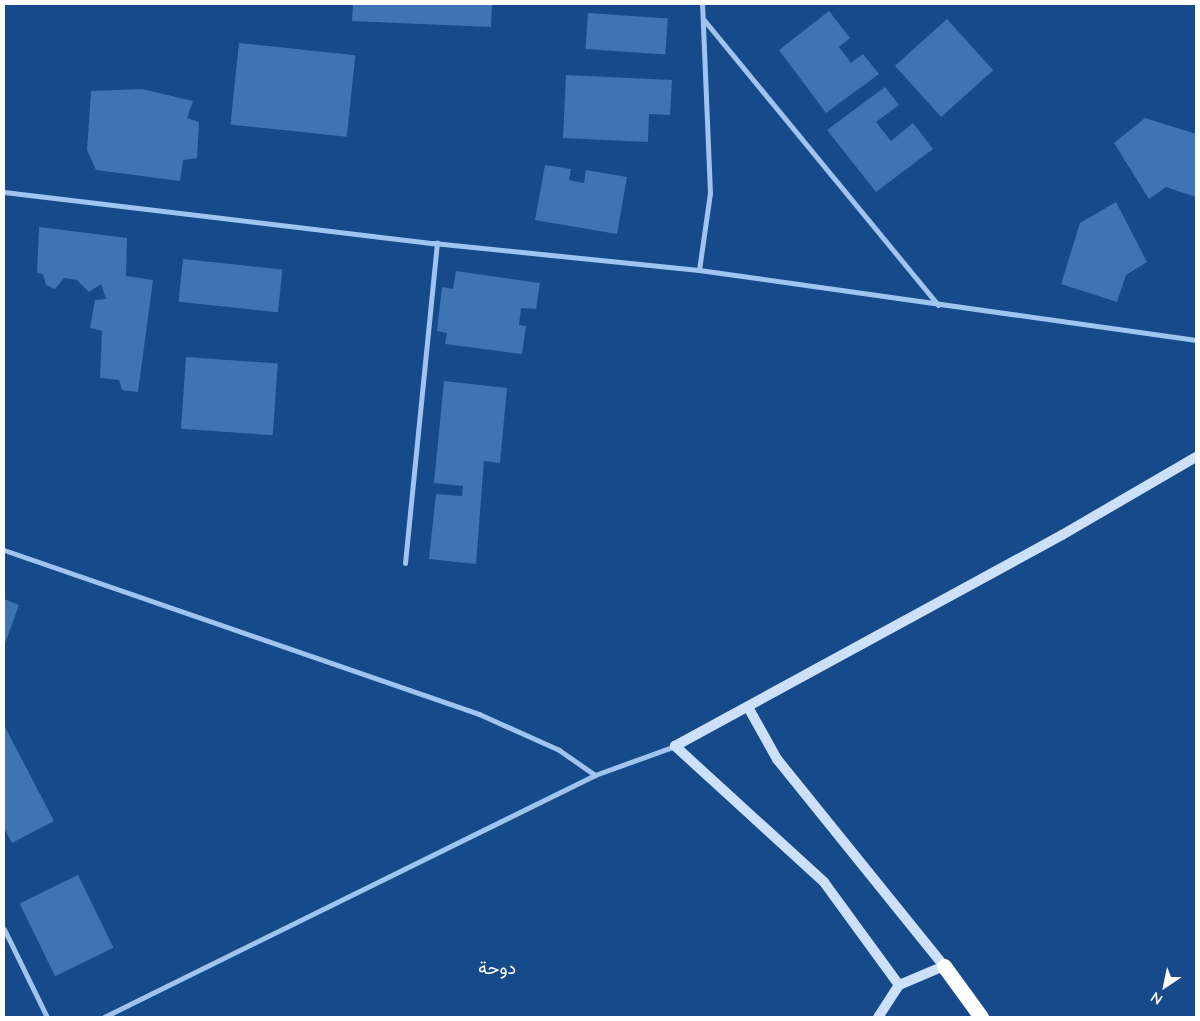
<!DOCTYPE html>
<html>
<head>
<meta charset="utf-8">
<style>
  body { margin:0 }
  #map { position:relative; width:1200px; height:1021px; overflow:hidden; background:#164a8a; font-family:Mulish,Vazirmatn,sans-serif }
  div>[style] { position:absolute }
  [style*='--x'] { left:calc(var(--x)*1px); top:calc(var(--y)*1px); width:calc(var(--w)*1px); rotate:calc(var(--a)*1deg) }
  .building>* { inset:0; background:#3e74b3; transform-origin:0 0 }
  .street>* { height:5px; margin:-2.5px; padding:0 2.5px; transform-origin:2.5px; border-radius:2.5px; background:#9ec4ef }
  .secondary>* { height:10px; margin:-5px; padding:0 5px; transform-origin:5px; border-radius:5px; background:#cce0fa }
  .highway>* { height:15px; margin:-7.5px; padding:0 7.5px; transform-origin:7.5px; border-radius:7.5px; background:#fff }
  span { translate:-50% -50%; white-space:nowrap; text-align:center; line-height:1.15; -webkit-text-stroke:4.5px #164a8a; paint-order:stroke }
  .quarter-label { font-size:18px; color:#fff }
  .frame { position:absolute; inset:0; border:5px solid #fff; pointer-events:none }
  .north { position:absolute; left:1140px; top:961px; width:50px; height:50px; -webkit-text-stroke:4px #164a8a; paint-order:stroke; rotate:214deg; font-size:14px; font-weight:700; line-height:20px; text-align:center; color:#fff }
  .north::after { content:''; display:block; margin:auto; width:18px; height:22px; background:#fff; clip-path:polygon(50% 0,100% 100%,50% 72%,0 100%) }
</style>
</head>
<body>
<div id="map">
  <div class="building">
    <div style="clip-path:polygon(353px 4px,492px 4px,491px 27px,352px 21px)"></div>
    <div style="clip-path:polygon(829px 11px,850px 38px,839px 47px,851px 63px,863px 54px,879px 74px,826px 113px,779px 50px)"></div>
    <div style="left:588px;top:13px;width:80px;height:36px;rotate:4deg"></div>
    <div style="left:947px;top:19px;width:69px;height:70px;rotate:48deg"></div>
    <div style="left:239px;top:43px;width:117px;height:82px;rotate:6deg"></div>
    <div style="clip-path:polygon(566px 75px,672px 80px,670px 115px,649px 114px,648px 142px,563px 138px)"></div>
    <div style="clip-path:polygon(885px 87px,899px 105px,876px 122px,891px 141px,913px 123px,933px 149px,876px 192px,827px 130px)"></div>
    <div style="clip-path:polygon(142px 89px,193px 101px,187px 118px,199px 122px,197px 158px,183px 160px,180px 181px,96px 170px,87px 150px,91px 91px)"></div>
    <div style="clip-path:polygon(1145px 118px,1196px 134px,1196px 197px,1166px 187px,1149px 199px,1114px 143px)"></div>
    <div style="clip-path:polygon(545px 165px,571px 169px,569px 180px,584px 183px,586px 170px,627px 177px,617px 234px,535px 220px)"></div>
    <div style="clip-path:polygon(1116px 202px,1147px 262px,1126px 275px,1117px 302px,1061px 284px,1080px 223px)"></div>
    <div style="clip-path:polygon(39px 227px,127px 238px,126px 276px,153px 280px,138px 392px,122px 390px,119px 380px,100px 378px,102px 331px,90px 328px,95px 300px,106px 299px,101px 284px,89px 292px,77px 280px,64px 278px,55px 289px,46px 285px,43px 274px,37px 273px)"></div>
    <div style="left:183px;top:259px;width:100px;height:43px;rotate:6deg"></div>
    <div style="clip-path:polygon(456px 271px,540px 283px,536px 309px,521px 308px,519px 325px,526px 326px,522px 354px,445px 344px,447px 333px,437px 331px,442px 287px,453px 289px)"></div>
    <div style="left:186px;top:357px;width:92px;height:72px;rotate:4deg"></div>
    <div style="clip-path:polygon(444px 381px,507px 388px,500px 463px,484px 461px,476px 564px,429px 559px,436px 494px,462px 496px,463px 486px,434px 483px)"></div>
    <div style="clip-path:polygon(4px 599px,19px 605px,4px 646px)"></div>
    <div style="clip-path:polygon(4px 725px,54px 821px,12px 843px,4px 828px)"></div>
    <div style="left:78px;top:875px;width:81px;height:65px;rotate:64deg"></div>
  </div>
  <div class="street">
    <div style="--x:704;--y:20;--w:369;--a:50.6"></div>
    <div style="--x:4;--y:192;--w:432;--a:6.8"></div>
    <div style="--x:433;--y:243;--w:267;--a:5.8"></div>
    <div style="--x:699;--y:270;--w:502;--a:8.02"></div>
    <div style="--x:699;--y:270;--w:78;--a:-81.9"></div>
    <div style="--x:710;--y:193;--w:189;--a:-92.4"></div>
    <div style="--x:4;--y:550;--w:503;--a:19.05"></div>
    <div style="--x:479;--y:714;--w:88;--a:24.2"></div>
    <div style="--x:559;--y:750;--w:44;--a:34.8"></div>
    <div style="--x:405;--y:563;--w:322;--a:-84.3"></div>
    <div style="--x:4;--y:929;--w:98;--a:64"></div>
    <div style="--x:104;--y:1017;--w:547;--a:-26.24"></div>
    <div style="--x:595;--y:775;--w:85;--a:-19.9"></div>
  </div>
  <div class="secondary">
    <div style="--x:748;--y:707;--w:60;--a:60.9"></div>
    <div style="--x:777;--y:759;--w:266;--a:51.1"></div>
    <div style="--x:944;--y:966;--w:49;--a:157.1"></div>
    <div style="--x:899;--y:985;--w:38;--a:123"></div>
    <div style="--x:899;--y:985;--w:127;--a:-126.1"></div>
    <div style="--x:824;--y:882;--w:202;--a:-137.6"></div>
    <div style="--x:675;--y:746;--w:441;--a:-28.6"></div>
    <div style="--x:1062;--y:535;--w:155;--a:-30.2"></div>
  </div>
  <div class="highway">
    <div style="--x:944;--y:966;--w:63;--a:54"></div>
  </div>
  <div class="quarter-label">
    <span style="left:497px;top:968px">دوحة</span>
  </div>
  <div class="frame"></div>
  <div class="north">N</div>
</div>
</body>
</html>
